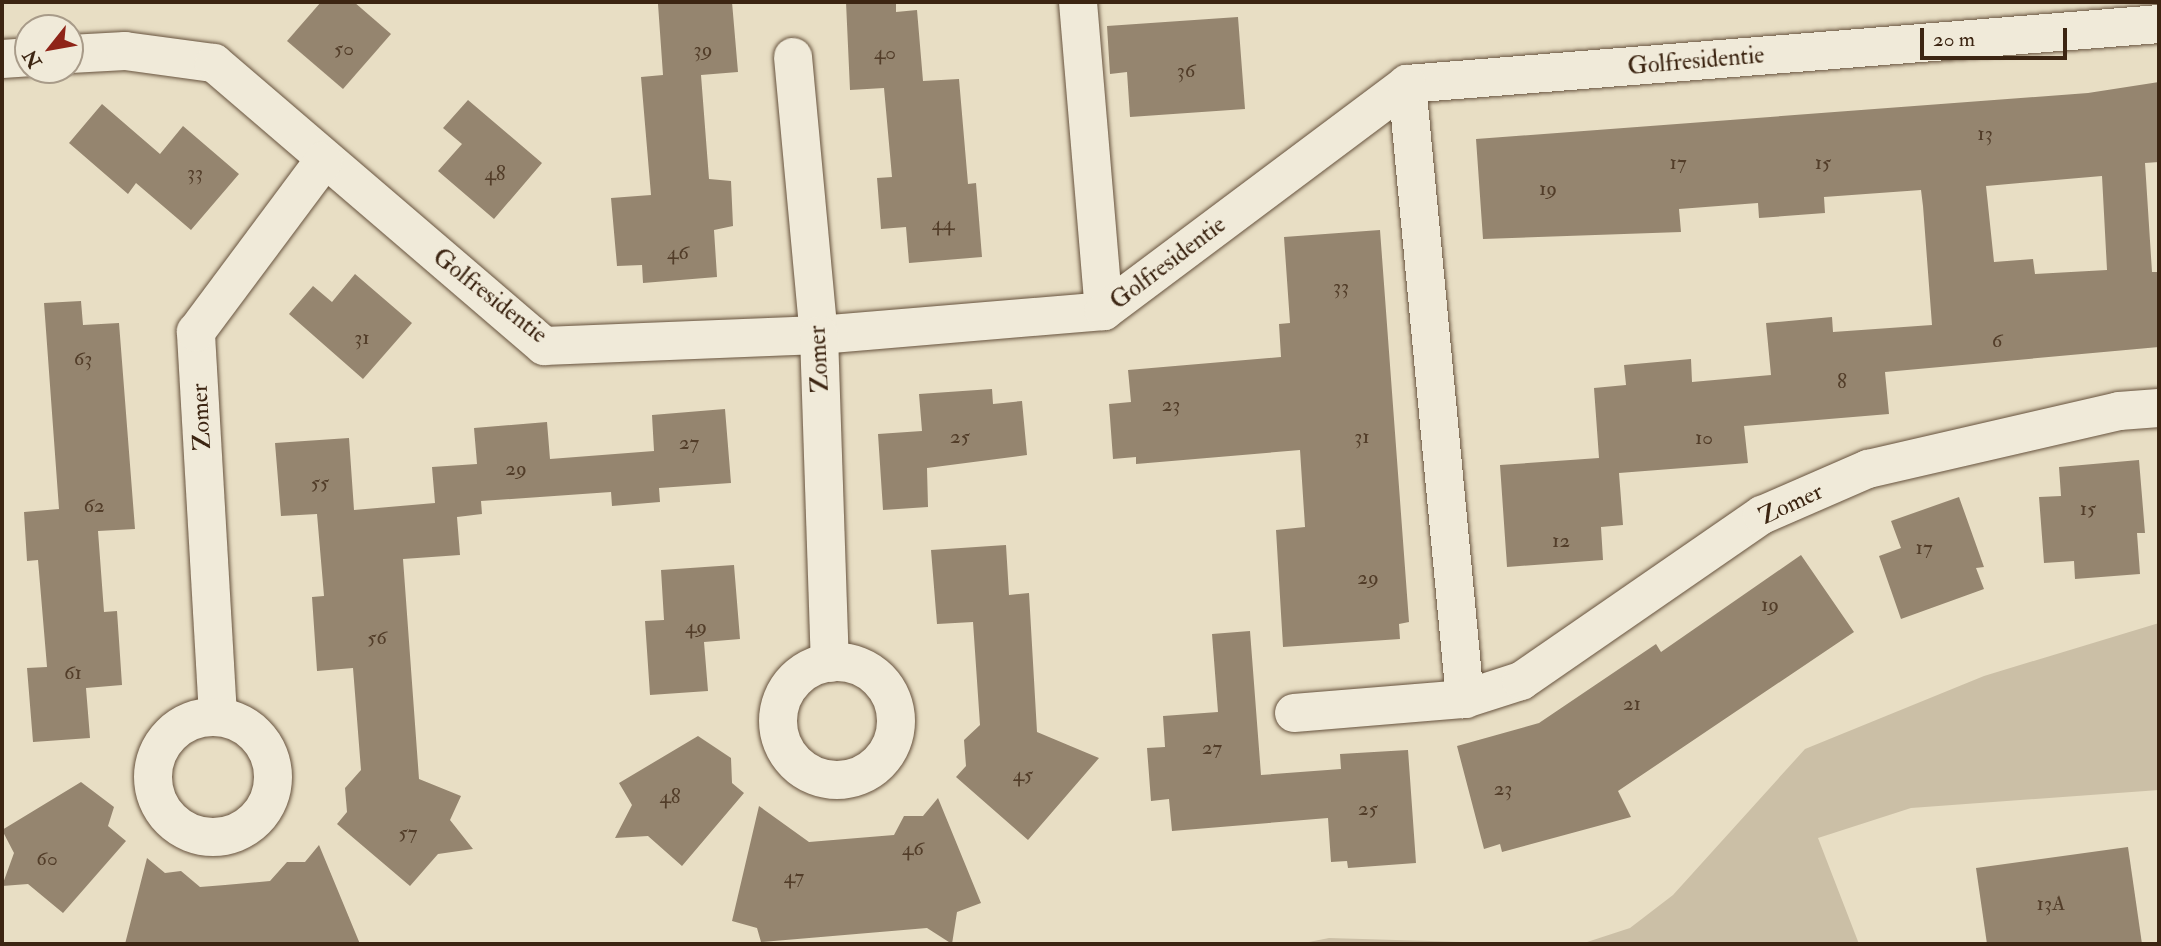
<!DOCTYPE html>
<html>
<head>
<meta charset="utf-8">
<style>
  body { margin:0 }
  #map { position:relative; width:2161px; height:946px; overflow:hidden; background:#e8dec4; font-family:"IM FELL Double Pica",serif }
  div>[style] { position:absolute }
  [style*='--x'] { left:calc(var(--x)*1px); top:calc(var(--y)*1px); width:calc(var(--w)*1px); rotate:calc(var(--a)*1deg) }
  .green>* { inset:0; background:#cbbfa6 }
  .building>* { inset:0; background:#95856f }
  .roads { filter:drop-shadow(0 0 2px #67533e) drop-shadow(0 0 2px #67533e) }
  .minor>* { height:38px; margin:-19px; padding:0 19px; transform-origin:19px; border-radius:19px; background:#f0ead9 }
  .minor>.ring { margin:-19px; padding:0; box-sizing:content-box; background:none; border:38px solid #f0ead9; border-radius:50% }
  span { translate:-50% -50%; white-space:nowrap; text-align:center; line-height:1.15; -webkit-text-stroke:6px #f0ead9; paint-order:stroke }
  .number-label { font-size:21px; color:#523d29 }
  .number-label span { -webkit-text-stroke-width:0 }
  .street-label { font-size:24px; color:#3c2512 }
  .frame { position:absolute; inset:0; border:4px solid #3c2512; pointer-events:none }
  .north { position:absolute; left:14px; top:14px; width:70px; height:70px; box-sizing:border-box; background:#f0ead9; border:2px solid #a89b89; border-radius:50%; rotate:239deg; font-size:19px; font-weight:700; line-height:28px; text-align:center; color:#3c2512 }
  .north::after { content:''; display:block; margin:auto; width:24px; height:32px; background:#8f2418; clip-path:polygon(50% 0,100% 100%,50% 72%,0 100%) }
  .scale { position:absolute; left:1920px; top:28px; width:147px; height:32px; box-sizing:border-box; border:4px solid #3c2512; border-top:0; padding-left:9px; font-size:21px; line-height:24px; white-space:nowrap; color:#3c2512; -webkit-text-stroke:5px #f0ead9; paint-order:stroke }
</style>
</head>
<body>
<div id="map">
  <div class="green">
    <div style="clip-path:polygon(2159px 623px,2159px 790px,1911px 808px,1818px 838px,1859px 944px,1581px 944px,1630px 928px,1673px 895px,1805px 749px,1984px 676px)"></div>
    <div style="clip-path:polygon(1329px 938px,1496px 943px,1520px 944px,1299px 944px)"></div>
  </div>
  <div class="building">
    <div style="clip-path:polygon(321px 2px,354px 2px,391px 34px,343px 89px,287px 41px)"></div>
    <div style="clip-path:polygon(732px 2px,738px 72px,701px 75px,709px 179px,731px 181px,733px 226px,714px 230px,717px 277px,643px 283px,642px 265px,617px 266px,611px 198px,651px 195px,641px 77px,663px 75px,658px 4px)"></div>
    <div style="clip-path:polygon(846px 2px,896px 2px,896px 12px,917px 10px,923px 81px,959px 79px,968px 184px,976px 183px,982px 257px,909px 263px,906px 227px,881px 229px,877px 178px,892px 177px,884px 88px,850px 90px)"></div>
    <div style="clip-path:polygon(1238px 17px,1245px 109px,1130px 117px,1127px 72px,1110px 74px,1107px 26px)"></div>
    <div style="clip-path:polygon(evenodd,2159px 82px,2159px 162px,2145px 163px,2152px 272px,2159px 272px,2159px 347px,1885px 372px,1889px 414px,1744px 426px,1748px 463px,1619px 473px,1623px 525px,1601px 527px,1603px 560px,1507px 567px,1500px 465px,1599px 458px,1594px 388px,1626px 385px,1624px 365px,1691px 359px,1692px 382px,1771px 375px,1766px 323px,1832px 317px,1833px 332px,1932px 325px,1923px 206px,1921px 190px,1824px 197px,1825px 213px,1759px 218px,1758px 203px,1679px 209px,1681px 232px,1483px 239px,1476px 139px,2088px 93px,2159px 82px,2102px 176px,2107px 270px,2035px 274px,2033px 259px,1994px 262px,1986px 186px,2102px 176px)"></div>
    <div style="clip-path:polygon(468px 100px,542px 163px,494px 219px,438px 171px,462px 144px,443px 128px)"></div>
    <div style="clip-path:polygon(102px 104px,160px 154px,183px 126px,239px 174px,191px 230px,136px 183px,128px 194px,69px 143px)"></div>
    <div style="clip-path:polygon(1380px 230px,1409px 622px,1399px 624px,1400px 639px,1283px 647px,1276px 530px,1305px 527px,1300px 450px,1136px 464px,1136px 457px,1113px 459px,1109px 404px,1131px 402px,1128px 370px,1281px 357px,1279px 324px,1290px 323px,1284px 237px)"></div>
    <div style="clip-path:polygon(355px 274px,412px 323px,363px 379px,289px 314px,313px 286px,332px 302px)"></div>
    <div style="clip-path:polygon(81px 301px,83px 325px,119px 323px,135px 529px,98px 531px,104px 612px,117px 611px,122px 685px,86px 688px,90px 738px,33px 742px,27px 668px,47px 667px,38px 560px,27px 561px,24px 512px,59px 509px,44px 303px)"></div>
    <div style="clip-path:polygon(992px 389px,993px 404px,1022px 401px,1027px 455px,927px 468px,928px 507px,883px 510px,878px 434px,922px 431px,919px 394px)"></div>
    <div style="clip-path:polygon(725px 409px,731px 483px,659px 488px,660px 502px,612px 506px,611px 492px,481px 501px,482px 514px,457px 517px,460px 555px,403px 559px,419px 779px,461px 796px,450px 820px,473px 849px,438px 854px,410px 886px,337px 824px,347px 812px,345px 788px,361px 770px,353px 668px,317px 671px,312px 597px,324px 596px,317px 514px,281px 516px,275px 443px,349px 438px,354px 510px,435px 503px,432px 467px,477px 464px,474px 428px,547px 422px,550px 459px,654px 451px,652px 415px)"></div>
    <div style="clip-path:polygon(2139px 460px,2145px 533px,2137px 533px,2140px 574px,2075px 579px,2074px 561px,2044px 563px,2039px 497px,2061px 496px,2059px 467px)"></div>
    <div style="clip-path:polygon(1959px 497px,1984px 567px,1976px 568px,1984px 589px,1901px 619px,1879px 556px,1901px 548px,1891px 521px)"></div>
    <div style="clip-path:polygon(1006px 545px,1009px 595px,1029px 593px,1037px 732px,1099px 758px,1028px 840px,956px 777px,966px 766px,964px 740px,980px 725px,973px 622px,937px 624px,931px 550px)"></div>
    <div style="clip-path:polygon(1801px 555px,1854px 632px,1618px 791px,1631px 817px,1502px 852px,1500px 844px,1484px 849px,1457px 746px,1539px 723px,1656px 644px,1661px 652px)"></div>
    <div style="clip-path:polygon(734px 565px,740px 639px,704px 642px,708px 691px,650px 695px,645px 621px,664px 620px,661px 570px)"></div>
    <div style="clip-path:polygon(1250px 631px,1261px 775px,1341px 769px,1340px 754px,1408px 750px,1416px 863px,1348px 868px,1347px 861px,1331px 862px,1328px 818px,1172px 831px,1169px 799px,1151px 801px,1147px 748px,1165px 747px,1163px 716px,1218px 712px,1212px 634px)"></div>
    <div style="clip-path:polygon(698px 736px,731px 758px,732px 783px,744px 793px,682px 866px,648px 836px,615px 838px,632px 805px,619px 783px)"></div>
    <div style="clip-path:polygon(81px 782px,114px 807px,108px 826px,126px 841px,63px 913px,28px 884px,2px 886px,14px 853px,2px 830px)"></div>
    <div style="clip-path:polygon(938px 798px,981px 903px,957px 912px,952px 944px,927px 928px,761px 942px,757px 928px,732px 921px,759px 806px,809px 842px,894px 835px,904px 816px,923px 816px)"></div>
    <div style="clip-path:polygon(319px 845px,360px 944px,125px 944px,147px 858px,165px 873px,181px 871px,200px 887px,225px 885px,270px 881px,287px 862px,305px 862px)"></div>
    <div style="clip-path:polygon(2128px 847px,2142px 944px,1987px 944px,1976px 868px)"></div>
  </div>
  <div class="roads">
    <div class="minor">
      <div style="--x:1078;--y:2;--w:310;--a:85.2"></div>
      <div style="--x:70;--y:54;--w:55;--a:-3.1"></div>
      <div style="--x:125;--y:51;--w:90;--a:7.7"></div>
      <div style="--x:214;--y:63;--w:435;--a:40.6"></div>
      <div style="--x:544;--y:346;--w:275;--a:-2.3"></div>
      <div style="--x:819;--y:335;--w:286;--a:-4.8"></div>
      <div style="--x:1104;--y:311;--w:379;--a:-36.8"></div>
      <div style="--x:1407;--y:84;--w:754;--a:-4.56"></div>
      <div style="--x:793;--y:57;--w:279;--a:84.7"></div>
      <div style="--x:819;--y:335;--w:328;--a:88.1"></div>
      <div style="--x:2;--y:59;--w:26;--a:-4"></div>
      <div style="--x:1407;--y:84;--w:618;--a:84.61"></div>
      <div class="ring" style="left:778px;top:662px;width:80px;height:80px"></div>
      <div style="--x:1294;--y:713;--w:172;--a:-4.7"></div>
      <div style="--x:1465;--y:699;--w:59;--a:-17.8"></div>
      <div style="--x:1521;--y:681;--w:293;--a:-34.6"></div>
      <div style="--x:1762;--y:515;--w:116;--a:-23.5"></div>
      <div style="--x:1868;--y:469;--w:258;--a:-13"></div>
      <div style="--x:2119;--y:411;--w:40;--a:-4.3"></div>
      <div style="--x:218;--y:716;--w:385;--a:-93.3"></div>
      <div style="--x:196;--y:332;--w:214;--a:-53.3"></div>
      <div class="ring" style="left:153px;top:717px;width:82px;height:82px"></div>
    </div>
  </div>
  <div class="number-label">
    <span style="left:344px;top:49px">50</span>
    <span style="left:703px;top:50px">39</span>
    <span style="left:885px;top:53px">40</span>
    <span style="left:1186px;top:71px">36</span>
    <span style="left:1985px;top:134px">13</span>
    <span style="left:1678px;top:163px">17</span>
    <span style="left:1823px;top:163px">15</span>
    <span style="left:195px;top:173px">33</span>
    <span style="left:495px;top:174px">48</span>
    <span style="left:1548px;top:189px">19</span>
    <span style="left:943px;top:224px">44</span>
    <span style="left:678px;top:253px">46</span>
    <span style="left:1341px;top:287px">33</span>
    <span style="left:362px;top:338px">31</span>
    <span style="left:1997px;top:341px">6</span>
    <span style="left:83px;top:359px">63</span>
    <span style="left:1842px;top:382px">8</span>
    <span style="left:1171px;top:405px">23</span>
    <span style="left:960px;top:437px">25</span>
    <span style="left:1362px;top:437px">31</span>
    <span style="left:1704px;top:438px">10</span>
    <span style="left:689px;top:443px">27</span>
    <span style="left:516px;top:469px">29</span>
    <span style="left:320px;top:483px">55</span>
    <span style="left:94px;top:506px">62</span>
    <span style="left:2088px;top:509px">15</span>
    <span style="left:1561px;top:541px">12</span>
    <span style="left:1924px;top:548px">17</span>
    <span style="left:1368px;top:578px">29</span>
    <span style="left:1770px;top:605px">19</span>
    <span style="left:696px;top:627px">49</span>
    <span style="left:377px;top:638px">56</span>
    <span style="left:73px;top:673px">61</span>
    <span style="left:1632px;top:704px">21</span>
    <span style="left:1212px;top:748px">27</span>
    <span style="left:1023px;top:775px">45</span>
    <span style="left:1503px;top:789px">23</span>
    <span style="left:670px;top:797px">48</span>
    <span style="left:1368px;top:809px">25</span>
    <span style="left:408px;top:833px">57</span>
    <span style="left:913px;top:849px">46</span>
    <span style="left:47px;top:859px">60</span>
    <span style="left:794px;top:877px">47</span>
    <span style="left:2051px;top:904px">13A</span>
  </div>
  <div class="street-label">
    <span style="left:1696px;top:61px;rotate:-5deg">Golfresidentie</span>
    <span style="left:1168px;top:263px;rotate:-37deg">Golfresidentie</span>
    <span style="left:490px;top:296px;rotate:38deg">Golfresidentie</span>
    <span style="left:819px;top:359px;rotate:-93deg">Zomer</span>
    <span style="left:201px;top:417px;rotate:-93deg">Zomer</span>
    <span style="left:1791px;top:504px;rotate:-25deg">Zomer</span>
  </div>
  <div class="frame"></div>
  <div class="north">N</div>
  <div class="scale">20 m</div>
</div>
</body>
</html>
